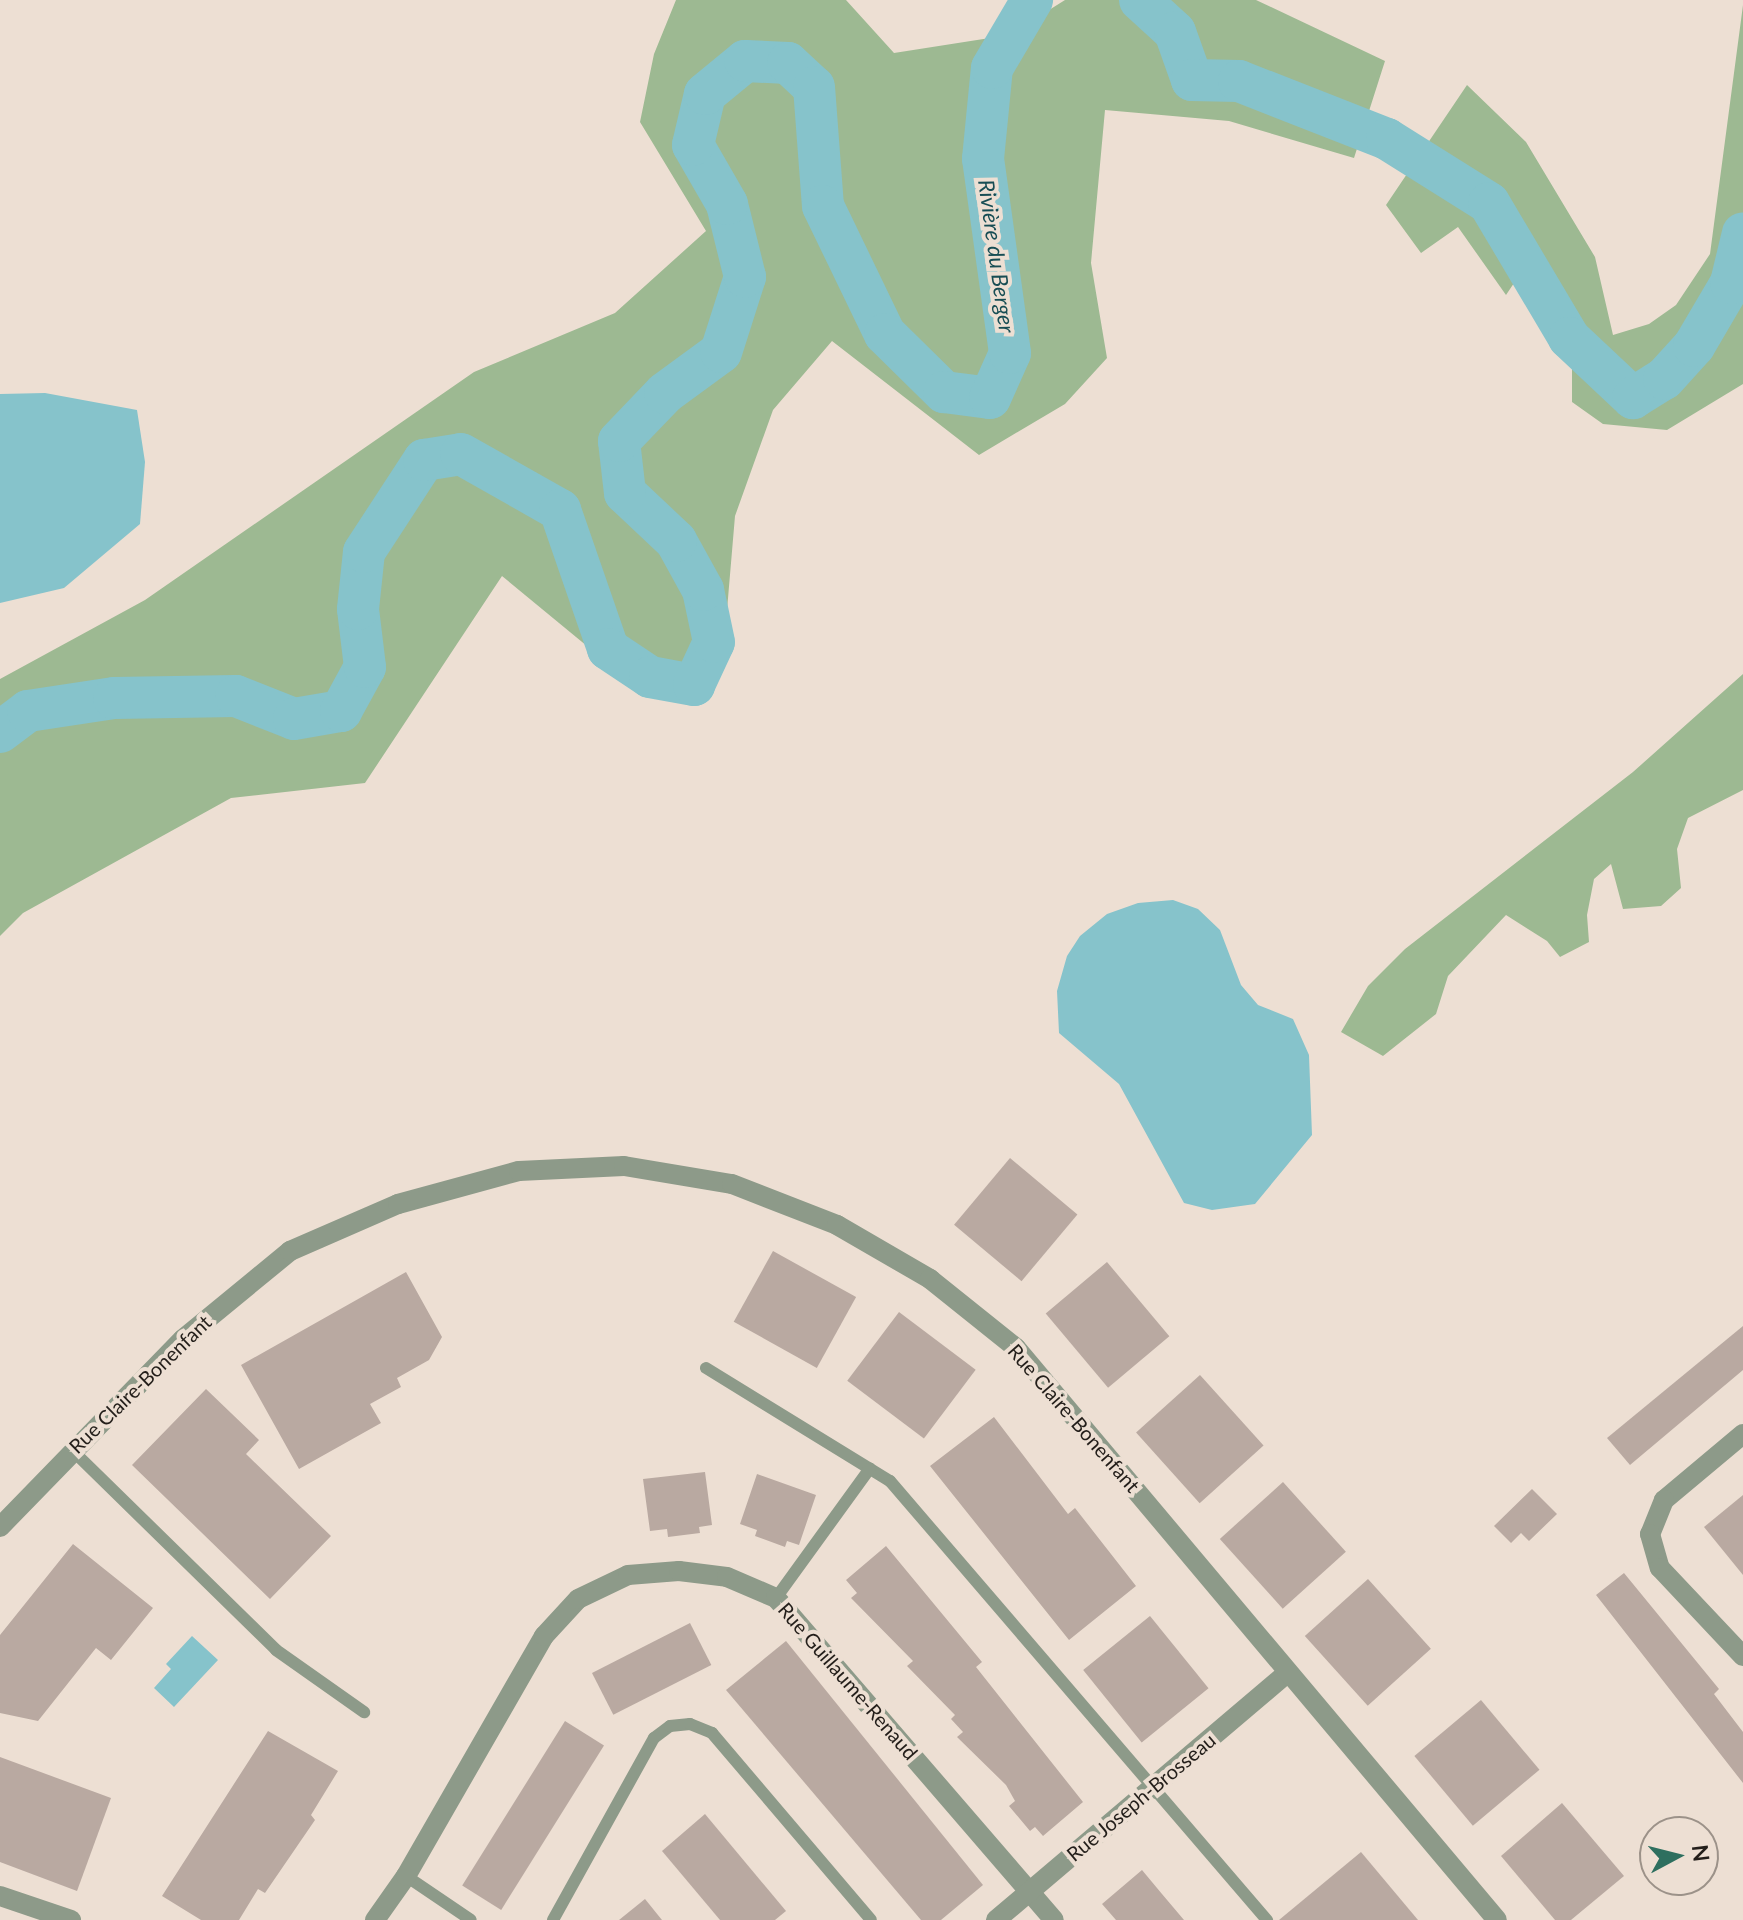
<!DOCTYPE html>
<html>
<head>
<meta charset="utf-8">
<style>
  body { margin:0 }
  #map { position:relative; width:1743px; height:1920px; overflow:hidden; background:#eddfd3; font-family:Lato,sans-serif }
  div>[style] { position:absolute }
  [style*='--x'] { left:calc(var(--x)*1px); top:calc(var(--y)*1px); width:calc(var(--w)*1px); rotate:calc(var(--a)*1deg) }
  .forest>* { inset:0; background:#9db992 }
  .water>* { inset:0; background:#86c3cb }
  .river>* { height:42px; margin:-21px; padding:0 21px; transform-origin:21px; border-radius:21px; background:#86c3cb }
  .building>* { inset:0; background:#b9a9a1; transform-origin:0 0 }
  .service>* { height:12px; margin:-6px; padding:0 6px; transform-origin:6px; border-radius:6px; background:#8d9a89 }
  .minor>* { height:20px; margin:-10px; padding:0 10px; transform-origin:10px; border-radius:10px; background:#8d9a89 }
  .tertiary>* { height:20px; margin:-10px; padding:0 10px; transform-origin:10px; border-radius:10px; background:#8d9a89 }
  span { translate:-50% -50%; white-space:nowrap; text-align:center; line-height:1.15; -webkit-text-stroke:8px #eddfd3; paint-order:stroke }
  .street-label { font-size:20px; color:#231e1a }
  .water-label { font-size:22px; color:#174d54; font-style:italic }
  .north { position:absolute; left:1639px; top:1816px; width:80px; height:80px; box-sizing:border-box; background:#eddfd3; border:2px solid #9c9289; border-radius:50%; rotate:83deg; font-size:22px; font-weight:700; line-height:32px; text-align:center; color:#231e1a }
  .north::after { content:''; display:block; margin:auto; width:28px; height:36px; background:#2e6f5f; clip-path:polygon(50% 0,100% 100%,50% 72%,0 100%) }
</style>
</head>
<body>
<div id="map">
  <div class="forest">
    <div style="clip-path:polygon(676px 0,846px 0,894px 53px,1009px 35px,1065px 0,1256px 0,1385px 61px,1354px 158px,1229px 121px,1105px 110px,1091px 263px,1107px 358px,1065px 404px,979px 455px,832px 341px,773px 410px,735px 516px,723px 657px,644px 693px,502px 576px,365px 783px,231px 798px,23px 913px,0 936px,0 679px,145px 600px,474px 372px,615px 313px,706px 231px,640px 122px,654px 54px)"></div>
    <div style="clip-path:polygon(1743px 5px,1743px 384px,1667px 430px,1603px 424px,1572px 402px,1572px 365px,1514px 283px,1506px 295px,1458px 227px,1421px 253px,1386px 205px,1467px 85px,1526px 142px,1595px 257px,1613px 335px,1649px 324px,1676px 305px,1710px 254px)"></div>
    <div style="clip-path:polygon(1743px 674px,1743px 790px,1688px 818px,1677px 849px,1681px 888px,1661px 906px,1623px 909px,1611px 864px,1594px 879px,1587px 915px,1589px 942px,1560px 957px,1547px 941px,1506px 915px,1448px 976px,1436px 1014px,1383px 1056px,1341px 1032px,1368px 986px,1405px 949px,1633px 772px)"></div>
  </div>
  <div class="water">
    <div style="clip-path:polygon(45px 393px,137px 410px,145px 462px,140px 524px,64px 588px,0 603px,0 394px)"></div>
    <div style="clip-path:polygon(1173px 900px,1198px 909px,1220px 930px,1241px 985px,1258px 1005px,1293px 1019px,1309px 1055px,1312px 1135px,1255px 1204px,1212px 1210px,1184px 1203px,1119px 1084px,1059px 1033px,1057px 991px,1067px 956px,1080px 936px,1107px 914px,1138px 903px)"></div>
    <div style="clip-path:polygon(192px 1636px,218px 1660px,174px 1707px,154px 1688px,171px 1669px,166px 1664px)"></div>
  </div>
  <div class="river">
    <div style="--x:1140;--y:0;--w:47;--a:42.4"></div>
    <div style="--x:1175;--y:32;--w:51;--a:70.5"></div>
    <div style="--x:1192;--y:80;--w:47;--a:1.2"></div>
    <div style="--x:1239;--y:81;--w:159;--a:21.4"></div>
    <div style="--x:1387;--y:139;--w:120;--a:32.1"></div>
    <div style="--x:1489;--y:203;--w:157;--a:59.3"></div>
    <div style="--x:1569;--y:338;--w:88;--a:43.2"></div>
    <div style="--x:1633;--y:398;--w:36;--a:-32"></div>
    <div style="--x:1664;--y:379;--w:45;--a:-47.7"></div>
    <div style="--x:1694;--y:346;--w:73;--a:-59.6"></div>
    <div style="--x:1731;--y:283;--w:51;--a:-76.5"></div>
    <div style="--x:0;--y:732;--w:35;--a:-37"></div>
    <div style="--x:28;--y:711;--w:87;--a:-8.6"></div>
    <div style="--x:114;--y:698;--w:122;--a:-0.9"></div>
    <div style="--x:236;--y:696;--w:62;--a:21.6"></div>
    <div style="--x:294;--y:719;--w:48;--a:-9.7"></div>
    <div style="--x:341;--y:711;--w:50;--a:-61.4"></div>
    <div style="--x:365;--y:667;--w:58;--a:-96.9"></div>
    <div style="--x:358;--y:609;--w:57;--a:-84"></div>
    <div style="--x:364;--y:552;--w:110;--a:-56.9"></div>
    <div style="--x:424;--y:460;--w:37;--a:-9"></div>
    <div style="--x:461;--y:454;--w:114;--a:29.5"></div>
    <div style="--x:560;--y:510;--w:147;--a:70.9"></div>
    <div style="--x:608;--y:649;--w:50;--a:33.7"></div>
    <div style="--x:650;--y:677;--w:45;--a:10.3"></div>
    <div style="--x:694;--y:685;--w:47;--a:-65.1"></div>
    <div style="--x:714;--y:642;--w:53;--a:-101.9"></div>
    <div style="--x:703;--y:590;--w:56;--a:-118.9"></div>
    <div style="--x:676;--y:541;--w:70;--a:-136.7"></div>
    <div style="--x:625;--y:493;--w:52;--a:-96.6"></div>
    <div style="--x:619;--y:441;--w:66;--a:-46.2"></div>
    <div style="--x:665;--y:393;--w:69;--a:-36.2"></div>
    <div style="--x:721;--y:352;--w:79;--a:-72.3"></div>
    <div style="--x:745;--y:277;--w:75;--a:-103.9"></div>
    <div style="--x:727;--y:204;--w:68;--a:-120"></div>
    <div style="--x:693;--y:145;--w:52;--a:-76.8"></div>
    <div style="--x:705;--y:94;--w:52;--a:-39.5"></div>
    <div style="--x:745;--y:61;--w:43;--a:2.7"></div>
    <div style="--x:788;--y:63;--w:35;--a:43"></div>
    <div style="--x:814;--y:87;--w:119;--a:85.7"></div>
    <div style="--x:823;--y:206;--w:142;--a:64.2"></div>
    <div style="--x:885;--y:334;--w:83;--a:44.5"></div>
    <div style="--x:944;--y:392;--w:46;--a:7.4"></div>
    <div style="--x:990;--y:398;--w:49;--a:-66"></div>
    <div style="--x:1010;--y:353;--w:196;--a:-97.9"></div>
    <div style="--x:983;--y:159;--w:91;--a:-84.4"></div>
    <div style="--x:992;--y:68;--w:79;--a:-59.5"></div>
  </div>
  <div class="building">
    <div style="left:1010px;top:1158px;width:88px;height:87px;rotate:40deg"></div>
    <div style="left:773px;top:1251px;width:95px;height:81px;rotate:29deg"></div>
    <div style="left:1107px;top:1262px;width:97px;height:80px;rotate:50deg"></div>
    <div style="clip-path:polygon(406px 1272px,442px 1337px,429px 1360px,397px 1378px,401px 1387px,370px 1404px,381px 1423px,299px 1469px,241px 1365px)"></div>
    <div style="left:899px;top:1312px;width:96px;height:86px;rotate:37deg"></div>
    <div style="clip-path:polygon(1743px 1326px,1743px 1370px,1630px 1465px,1607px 1438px)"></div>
    <div style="left:1200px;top:1375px;width:95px;height:86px;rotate:48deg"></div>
    <div style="clip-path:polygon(206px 1389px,259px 1440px,246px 1454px,331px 1536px,270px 1599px,132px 1465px)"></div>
    <div style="clip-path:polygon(994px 1417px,1068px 1514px,1075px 1508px,1136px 1586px,1069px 1640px,930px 1466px)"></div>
    <div style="clip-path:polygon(705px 1472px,712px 1525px,699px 1527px,700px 1533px,668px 1537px,667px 1529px,650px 1531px,643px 1479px)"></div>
    <div style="clip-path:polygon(757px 1474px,816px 1495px,799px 1545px,787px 1541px,785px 1547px,755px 1536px,757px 1530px,740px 1524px)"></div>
    <div style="left:1283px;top:1482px;width:94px;height:85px;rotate:48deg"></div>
    <div style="clip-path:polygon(1532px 1489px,1557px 1514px,1529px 1541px,1521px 1533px,1511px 1543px,1494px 1526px)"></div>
    <div style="clip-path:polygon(1743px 1495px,1743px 1575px,1704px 1527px)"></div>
    <div style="clip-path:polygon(73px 1544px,153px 1608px,111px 1660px,96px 1648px,38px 1721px,0 1713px,0 1635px)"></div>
    <div style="clip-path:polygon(886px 1546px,982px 1662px,976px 1667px,1083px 1802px,1043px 1836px,1035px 1827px,1030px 1831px,1009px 1806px,1015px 1801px,1006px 1785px,957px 1737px,963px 1732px,951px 1719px,955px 1715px,907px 1666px,913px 1661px,851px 1598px,857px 1593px,846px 1580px)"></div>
    <div style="clip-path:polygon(1624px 1573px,1719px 1689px,1714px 1694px,1743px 1732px,1743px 1783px,1596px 1595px)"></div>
    <div style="left:1368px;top:1579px;width:94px;height:85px;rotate:48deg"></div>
    <div style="left:1150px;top:1616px;width:93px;height:86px;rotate:51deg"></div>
    <div style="left:690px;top:1623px;width:47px;height:110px;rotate:63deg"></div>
    <div style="clip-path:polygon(786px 1641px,983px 1885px,941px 1920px,921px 1920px,726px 1690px)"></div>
    <div style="left:1481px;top:1700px;width:91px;height:87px;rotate:50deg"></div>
    <div style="left:565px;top:1721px;width:46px;height:194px;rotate:32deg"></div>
    <div style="clip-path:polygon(268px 1731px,338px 1771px,311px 1815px,315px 1820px,265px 1893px,258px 1889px,239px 1920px,201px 1920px,162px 1896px)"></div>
    <div style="clip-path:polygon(0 1757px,111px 1798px,77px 1891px,0 1862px)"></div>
    <div style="clip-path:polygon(1562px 1803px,1624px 1876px,1571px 1920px,1555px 1920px,1501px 1856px)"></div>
    <div style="clip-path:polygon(705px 1814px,786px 1911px,775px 1920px,720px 1920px,662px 1851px)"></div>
    <div style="clip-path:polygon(1361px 1852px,1418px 1920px,1279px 1920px)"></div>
    <div style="clip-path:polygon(1142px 1870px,1162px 1894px,1184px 1920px,1116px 1920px,1102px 1904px)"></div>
    <div style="clip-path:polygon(645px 1899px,662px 1920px,619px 1920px)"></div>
  </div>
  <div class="service">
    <div style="--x:706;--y:1368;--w:216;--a:31.6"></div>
    <div style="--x:890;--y:1481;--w:579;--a:49.35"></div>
    <div style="--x:71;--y:1449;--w:287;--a:44.4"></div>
    <div style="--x:276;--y:1650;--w:108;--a:35.2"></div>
    <div style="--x:776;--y:1598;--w:160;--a:-54.1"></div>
    <div style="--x:406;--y:1876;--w:78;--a:34.1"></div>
    <div style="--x:553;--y:1920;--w:208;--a:-61"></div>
    <div style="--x:654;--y:1738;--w:20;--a:-37"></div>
    <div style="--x:670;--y:1726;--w:20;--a:-6"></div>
    <div style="--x:690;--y:1724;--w:24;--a:22"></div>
    <div style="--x:712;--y:1733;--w:245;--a:49.6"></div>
  </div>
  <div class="minor">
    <div style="--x:1743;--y:1434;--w:103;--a:140.1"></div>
    <div style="--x:1664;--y:1500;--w:37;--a:112"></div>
    <div style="--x:1650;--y:1534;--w:35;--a:74"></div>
    <div style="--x:1660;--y:1568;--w:121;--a:46.7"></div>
    <div style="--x:0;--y:1896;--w:75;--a:18.7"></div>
    <div style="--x:375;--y:1920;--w:54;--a:-54.8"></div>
    <div style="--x:406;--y:1876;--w:277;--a:-60.1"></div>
    <div style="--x:544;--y:1636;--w:50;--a:-47.4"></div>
    <div style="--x:578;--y:1599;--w:55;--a:-25.6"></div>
    <div style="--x:628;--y:1575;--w:51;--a:-4.5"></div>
    <div style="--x:679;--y:1571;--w:48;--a:7.1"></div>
    <div style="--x:727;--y:1577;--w:53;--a:23.2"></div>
    <div style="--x:776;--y:1598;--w:425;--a:49.2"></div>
    <div style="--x:996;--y:1920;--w:380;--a:-40.3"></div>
  </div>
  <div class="tertiary">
    <div style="--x:0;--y:1527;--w:262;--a:-45.8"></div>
    <div style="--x:183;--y:1339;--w:139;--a:-39.4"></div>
    <div style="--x:290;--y:1251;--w:118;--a:-23.5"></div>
    <div style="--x:398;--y:1204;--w:125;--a:-15.3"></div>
    <div style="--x:519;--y:1171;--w:105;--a:-2.7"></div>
    <div style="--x:624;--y:1166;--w:109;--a:9.5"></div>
    <div style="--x:732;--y:1184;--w:113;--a:21.3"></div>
    <div style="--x:837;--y:1225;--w:108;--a:30.1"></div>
    <div style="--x:930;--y:1279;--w:110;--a:38.7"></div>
    <div style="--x:1016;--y:1348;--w:747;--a:49.94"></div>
  </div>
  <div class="street-label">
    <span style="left:140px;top:1384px;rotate:-44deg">Rue Claire-Bonenfant</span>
    <span style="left:1074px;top:1418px;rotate:49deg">Rue Claire-Bonenfant</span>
    <span style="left:848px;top:1681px;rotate:49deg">Rue Guillaume-Renaud</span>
    <span style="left:1141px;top:1797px;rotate:-40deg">Rue Joseph-Brosseau</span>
  </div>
  <div class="water-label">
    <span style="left:997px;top:256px;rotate:82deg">Rivière du Berger</span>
  </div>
  <div class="north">N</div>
</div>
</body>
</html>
